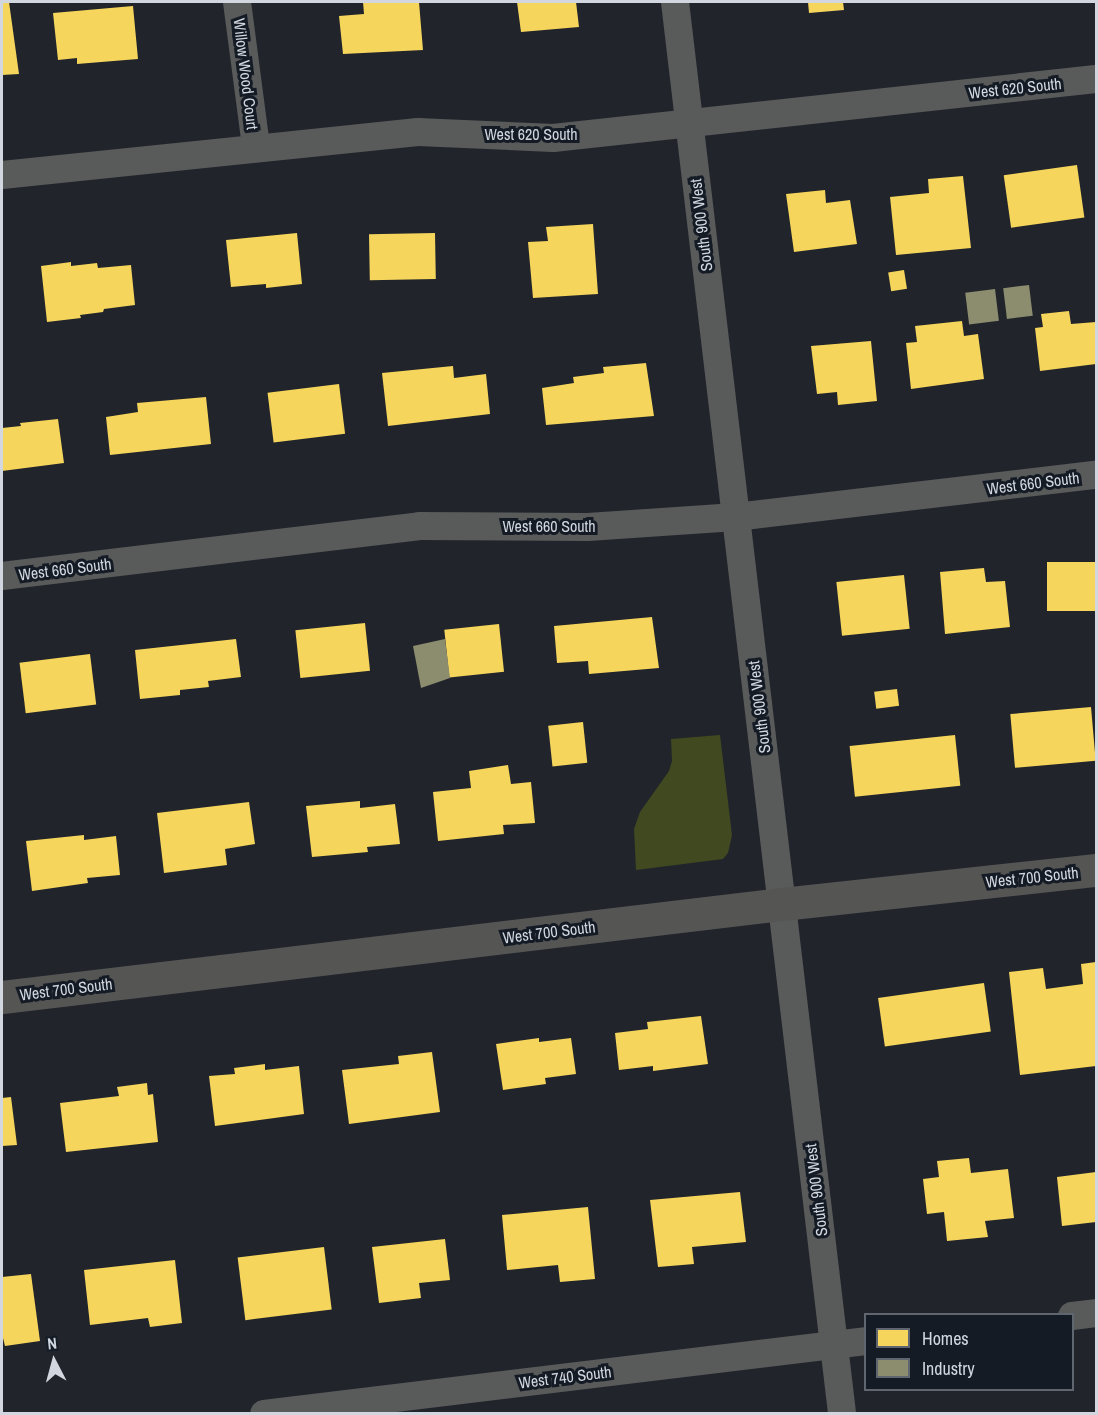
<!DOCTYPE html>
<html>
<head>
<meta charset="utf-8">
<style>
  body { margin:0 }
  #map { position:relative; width:1098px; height:1415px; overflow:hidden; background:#21252b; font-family:"Archivo Narrow",sans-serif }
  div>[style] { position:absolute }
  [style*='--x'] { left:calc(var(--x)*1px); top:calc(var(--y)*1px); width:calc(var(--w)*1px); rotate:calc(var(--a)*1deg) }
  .green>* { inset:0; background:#414920 }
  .homes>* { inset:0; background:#f6d55c; transform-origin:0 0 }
  .industry>* { inset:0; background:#8c8c6e; transform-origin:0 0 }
  .street>* { height:28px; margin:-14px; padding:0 14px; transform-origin:14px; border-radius:14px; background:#595a5a }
  .secondary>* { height:33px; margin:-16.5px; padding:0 16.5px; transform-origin:16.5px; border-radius:16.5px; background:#555554 }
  span { translate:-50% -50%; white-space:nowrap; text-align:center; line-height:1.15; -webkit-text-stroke:6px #141b25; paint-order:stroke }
  .street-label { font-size:16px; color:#d2d6de }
  .frame { position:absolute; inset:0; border:3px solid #d2d6de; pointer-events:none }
  .legend { position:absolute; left:864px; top:1313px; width:210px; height:78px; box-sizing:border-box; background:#141b25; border:2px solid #60666f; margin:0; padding:8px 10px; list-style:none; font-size:18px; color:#d2d6de }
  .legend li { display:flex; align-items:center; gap:12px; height:30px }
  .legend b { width:30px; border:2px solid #60666f }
  .north { position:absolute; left:24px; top:1331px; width:60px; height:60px; -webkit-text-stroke:4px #141b25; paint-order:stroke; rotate:354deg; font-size:16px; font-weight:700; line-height:24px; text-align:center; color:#d2d6de }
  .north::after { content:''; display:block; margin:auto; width:21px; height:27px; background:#d2d6de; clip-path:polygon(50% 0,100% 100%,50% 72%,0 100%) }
</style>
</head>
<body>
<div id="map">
  <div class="green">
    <div style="clip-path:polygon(720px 735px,732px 835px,728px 853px,723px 859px,636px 870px,634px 829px,640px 812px,669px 771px,672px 761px,671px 739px)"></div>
  </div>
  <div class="homes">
    <div style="clip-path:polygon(2px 2px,9px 2px,19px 74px,2px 75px)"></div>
    <div style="clip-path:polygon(363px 2px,419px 2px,423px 50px,343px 54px,339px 16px,364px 14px)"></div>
    <div style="clip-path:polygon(517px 2px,576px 2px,579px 27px,521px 32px)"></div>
    <div style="clip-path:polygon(808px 2px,843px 2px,844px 10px,809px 13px)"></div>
    <div style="clip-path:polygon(133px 6px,138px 59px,77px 64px,77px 58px,58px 60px,53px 13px)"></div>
    <div style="left:1077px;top:165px;width:53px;height:74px;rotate:82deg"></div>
    <div style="clip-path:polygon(963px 176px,971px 248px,896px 255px,890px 197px,929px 193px,928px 179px)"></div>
    <div style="clip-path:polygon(825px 190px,826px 203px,850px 200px,857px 244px,794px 252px,786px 194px)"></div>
    <div style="clip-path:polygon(593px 224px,598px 294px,533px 298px,528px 242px,548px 241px,546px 227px)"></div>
    <div style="clip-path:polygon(297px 233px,302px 284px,266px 288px,266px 284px,231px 287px,226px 240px)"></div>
    <div style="left:435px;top:233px;width:46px;height:66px;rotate:89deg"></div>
    <div style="clip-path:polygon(71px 262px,71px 266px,97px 263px,98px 268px,131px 265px,135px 305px,104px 309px,103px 312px,80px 315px,81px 318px,47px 322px,41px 266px)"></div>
    <div style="left:904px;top:270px;width:19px;height:16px;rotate:81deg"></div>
    <div style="clip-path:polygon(1069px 311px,1071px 324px,1096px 322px,1096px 364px,1040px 371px,1035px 328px,1043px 327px,1041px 314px)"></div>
    <div style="clip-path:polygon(962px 321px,964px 336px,978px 334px,984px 379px,911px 389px,906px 343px,917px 342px,915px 326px)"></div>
    <div style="clip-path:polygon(871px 341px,877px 401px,838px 405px,837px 392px,817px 394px,811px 346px)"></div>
    <div style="clip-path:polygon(646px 363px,654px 416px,546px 425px,542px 388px,574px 383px,573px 377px,604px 373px,603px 367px)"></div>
    <div style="clip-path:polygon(453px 366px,454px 378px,486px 374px,490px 414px,388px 426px,382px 373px)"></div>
    <div style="left:339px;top:384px;width:50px;height:72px;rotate:83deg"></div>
    <div style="clip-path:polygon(206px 397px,211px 444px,110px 455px,106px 417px,138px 412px,137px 403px)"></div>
    <div style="clip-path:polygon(58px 419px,64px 463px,2px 471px,2px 428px,21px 426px,20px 423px)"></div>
    <div style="left:1096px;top:562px;width:49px;height:49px;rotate:90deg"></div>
    <div style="clip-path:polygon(984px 568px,986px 582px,1005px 581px,1010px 627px,945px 634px,940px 572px)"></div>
    <div style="left:904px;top:575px;width:54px;height:68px;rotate:84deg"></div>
    <div style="clip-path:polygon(652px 617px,659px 668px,589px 674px,588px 661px,557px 663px,554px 626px)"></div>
    <div style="left:365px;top:623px;width:48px;height:70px;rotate:84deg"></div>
    <div style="left:499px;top:624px;width:48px;height:55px;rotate:84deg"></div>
    <div style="clip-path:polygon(236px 639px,241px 677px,208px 681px,209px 687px,180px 690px,180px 695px,140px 699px,135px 650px)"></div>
    <div style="left:90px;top:654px;width:51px;height:71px;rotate:83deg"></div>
    <div style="left:897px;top:689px;width:17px;height:23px;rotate:83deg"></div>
    <div style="left:1091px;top:707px;width:54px;height:81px;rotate:85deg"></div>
    <div style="left:583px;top:722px;width:41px;height:35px;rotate:84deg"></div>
    <div style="left:955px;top:735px;width:51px;height:106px;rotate:84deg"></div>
    <div style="clip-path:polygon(508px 765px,511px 784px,531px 782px,535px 823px,503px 825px,504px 834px,438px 841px,433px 792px,471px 788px,469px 771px)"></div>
    <div style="clip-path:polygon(360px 801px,360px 808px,395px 804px,400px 844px,367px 847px,368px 852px,312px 857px,306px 806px)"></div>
    <div style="clip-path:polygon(249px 802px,255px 844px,225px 849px,227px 865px,164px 873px,157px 813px)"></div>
    <div style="clip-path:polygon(84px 835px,84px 840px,116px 836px,120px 875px,87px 878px,88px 883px,32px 891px,26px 841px)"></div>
    <div style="clip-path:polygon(1096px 962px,1096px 1066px,1020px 1075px,1009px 972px,1043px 968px,1046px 989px,1083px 984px,1081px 964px)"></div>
    <div style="left:984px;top:983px;width:49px;height:107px;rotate:82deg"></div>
    <div style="clip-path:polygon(701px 1016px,708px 1064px,653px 1071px,653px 1066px,619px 1070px,615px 1033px,648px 1029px,647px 1022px)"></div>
    <div style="clip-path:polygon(539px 1038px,539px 1042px,571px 1038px,576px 1074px,545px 1078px,546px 1084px,503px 1090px,496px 1044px)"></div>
    <div style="clip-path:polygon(432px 1052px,440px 1112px,349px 1124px,342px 1070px,399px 1064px,398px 1056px)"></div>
    <div style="clip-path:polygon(265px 1064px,265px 1070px,299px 1066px,304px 1114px,215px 1126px,209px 1076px,235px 1074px,234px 1068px)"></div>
    <div style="clip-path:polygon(147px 1083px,148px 1095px,153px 1094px,158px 1142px,66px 1152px,60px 1103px,119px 1096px,117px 1087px)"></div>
    <div style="clip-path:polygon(11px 1097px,17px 1145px,2px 1146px,2px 1098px)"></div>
    <div style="clip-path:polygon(969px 1158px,971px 1173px,1008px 1169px,1014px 1218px,985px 1221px,988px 1237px,947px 1241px,944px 1212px,927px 1214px,923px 1179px,939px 1177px,937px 1161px)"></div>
    <div style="clip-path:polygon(1096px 1172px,1096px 1222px,1062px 1226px,1057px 1177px)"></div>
    <div style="clip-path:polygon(740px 1192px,746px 1242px,692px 1247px,694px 1264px,658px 1267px,650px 1200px)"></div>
    <div style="clip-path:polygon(588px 1207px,595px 1279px,560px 1282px,558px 1265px,507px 1270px,502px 1215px)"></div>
    <div style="clip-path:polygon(445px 1239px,450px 1280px,419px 1283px,421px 1298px,379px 1303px,372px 1247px)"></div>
    <div style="left:324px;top:1247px;width:63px;height:87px;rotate:83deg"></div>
    <div style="clip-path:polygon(175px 1260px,182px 1323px,150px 1327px,148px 1318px,90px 1325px,84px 1270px)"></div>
    <div style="clip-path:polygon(31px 1274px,40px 1341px,5px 1346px,2px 1334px,2px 1277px)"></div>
  </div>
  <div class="industry">
    <div style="left:1029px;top:285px;width:31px;height:26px;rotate:83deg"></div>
    <div style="left:995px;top:289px;width:32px;height:30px;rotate:83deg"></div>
    <div style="clip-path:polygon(445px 639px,450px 678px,421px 688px,413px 646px)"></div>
  </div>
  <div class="street">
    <div style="--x:237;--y:2;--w:146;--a:82.5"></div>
    <div style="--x:675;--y:2;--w:1422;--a:83.25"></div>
    <div style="--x:2;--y:175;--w:418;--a:-5.9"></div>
    <div style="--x:418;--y:132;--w:135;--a:2.5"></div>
    <div style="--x:553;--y:138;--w:546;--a:-6.2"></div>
    <div style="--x:2;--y:576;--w:421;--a:-6.8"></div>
    <div style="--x:420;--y:526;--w:168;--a:0.3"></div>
    <div style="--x:588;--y:527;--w:148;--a:-3.9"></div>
    <div style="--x:736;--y:517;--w:362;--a:-6.7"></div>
    <div style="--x:1072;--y:1316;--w:24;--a:-7"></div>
    <div style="--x:264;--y:1414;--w:606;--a:-6.91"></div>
  </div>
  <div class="secondary">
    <div style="--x:2;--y:997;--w:786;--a:-6.8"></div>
    <div style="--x:782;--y:904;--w:316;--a:-6.2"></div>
  </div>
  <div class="street-label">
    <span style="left:246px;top:74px;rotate:83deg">Willow Wood Court</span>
    <span style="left:1015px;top:88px;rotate:-6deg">West 620 South</span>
    <span style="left:531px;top:134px">West 620 South</span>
    <span style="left:701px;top:225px;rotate:-97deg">South 900 West</span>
    <span style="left:1033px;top:483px;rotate:-7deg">West 660 South</span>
    <span style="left:549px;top:526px">West 660 South</span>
    <span style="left:65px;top:569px;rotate:-7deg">West 660 South</span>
    <span style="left:759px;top:707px;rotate:-97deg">South 900 West</span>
    <span style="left:1032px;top:877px;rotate:-6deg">West 700 South</span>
    <span style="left:549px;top:932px;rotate:-7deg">West 700 South</span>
    <span style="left:66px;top:989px;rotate:-7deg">West 700 South</span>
    <span style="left:816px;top:1190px;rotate:-97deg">South 900 West</span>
    <span style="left:565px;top:1377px;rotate:-7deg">West 740 South</span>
  </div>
  <div class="frame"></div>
  <ul class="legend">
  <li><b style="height:16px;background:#f6d55c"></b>Homes</li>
  <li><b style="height:16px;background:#8c8c6e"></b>Industry</li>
  </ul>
  <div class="north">N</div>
</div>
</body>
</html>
